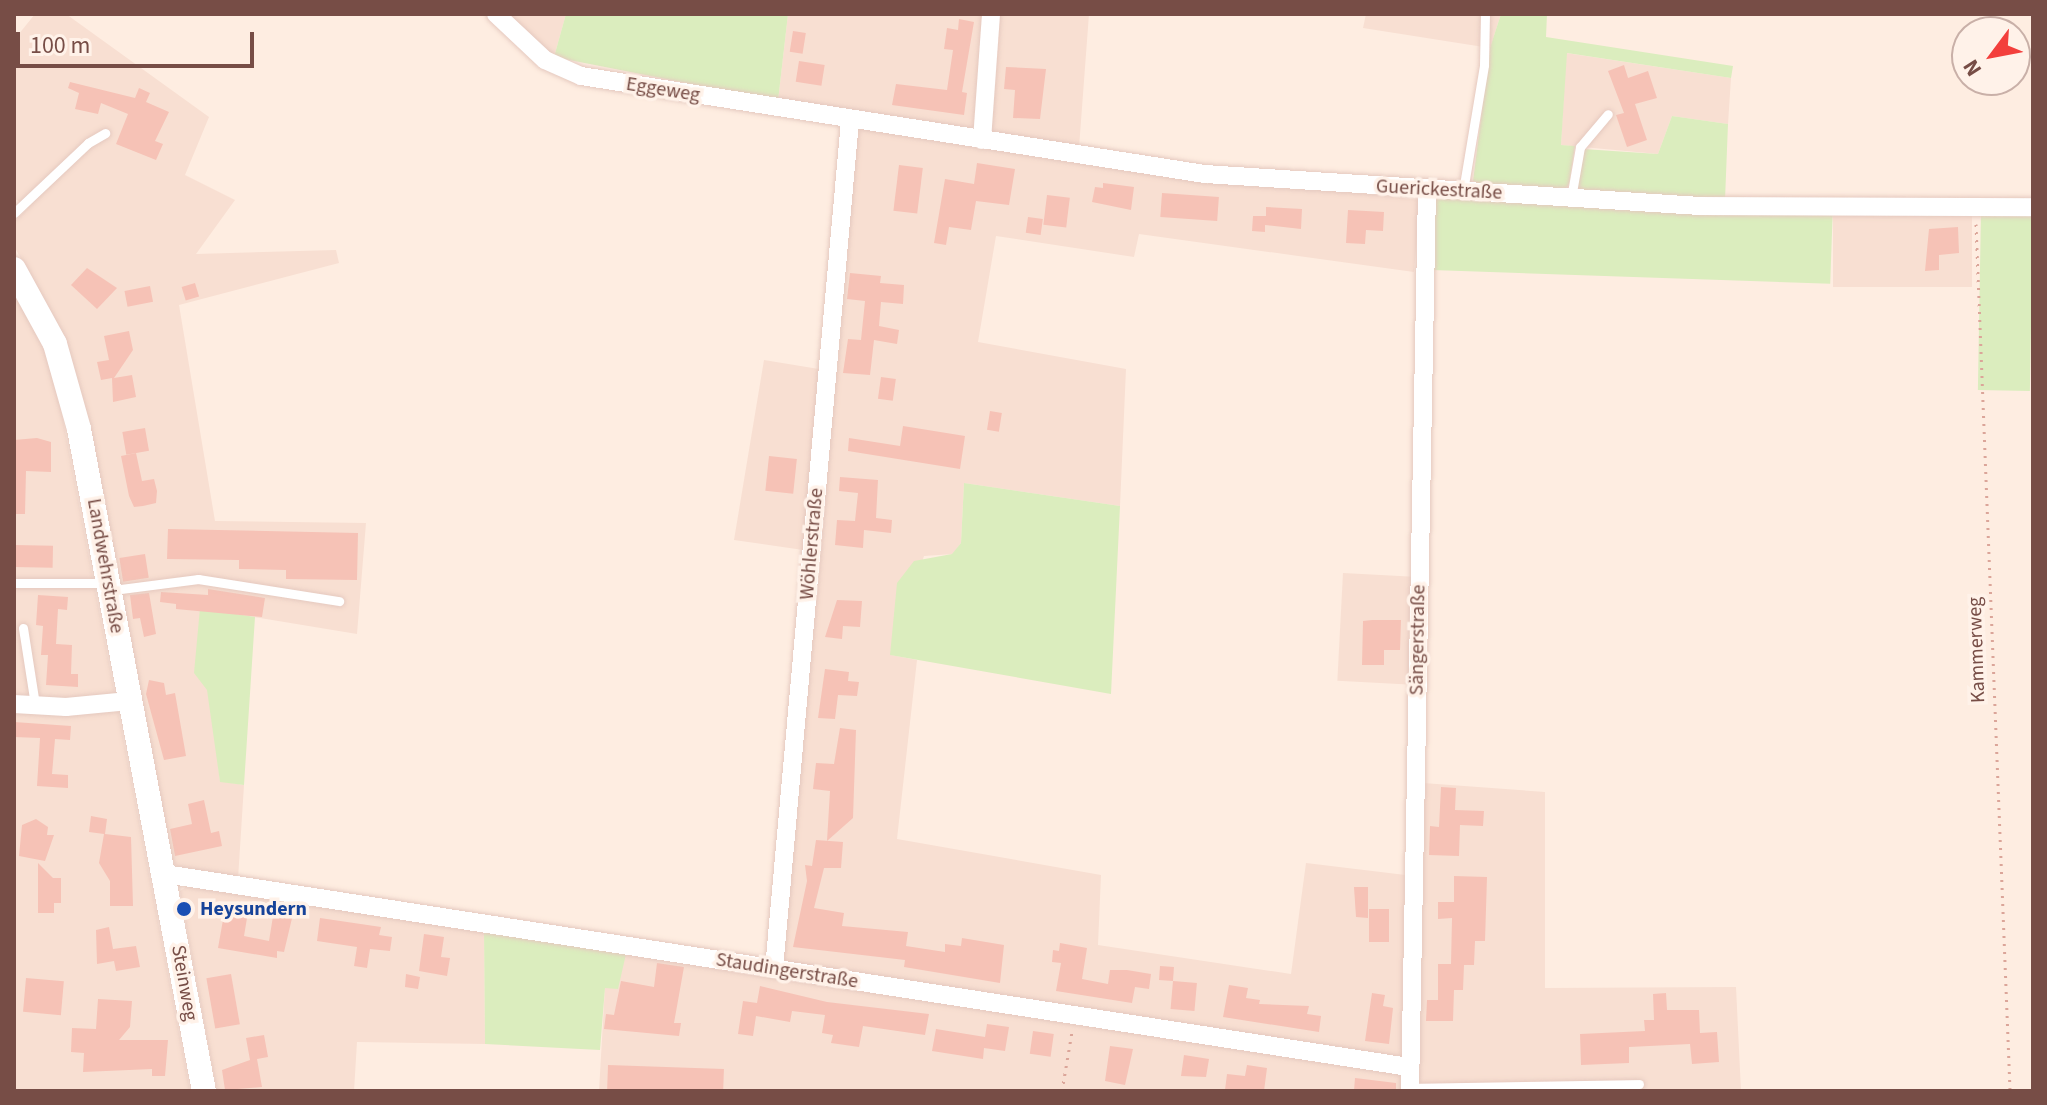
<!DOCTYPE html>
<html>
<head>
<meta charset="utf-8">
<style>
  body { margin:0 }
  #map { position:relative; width:2047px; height:1105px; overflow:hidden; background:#feede1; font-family:"Source Sans 3",sans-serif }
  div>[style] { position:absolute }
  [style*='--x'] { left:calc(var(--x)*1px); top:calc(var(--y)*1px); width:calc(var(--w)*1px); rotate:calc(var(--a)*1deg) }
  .residential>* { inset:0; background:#f8dfd2; transform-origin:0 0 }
  .green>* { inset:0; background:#dbedbe; transform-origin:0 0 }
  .building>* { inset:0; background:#f6c2b6; transform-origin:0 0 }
  .path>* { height:3px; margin-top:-1.5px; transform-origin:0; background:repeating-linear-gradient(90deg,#dba599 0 2px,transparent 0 8px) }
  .roads { filter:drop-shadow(0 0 2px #e5c9bf) drop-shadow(0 0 2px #e5c9bf) }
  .service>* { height:9px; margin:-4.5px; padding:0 4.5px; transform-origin:4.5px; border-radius:4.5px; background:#fff }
  .minor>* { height:18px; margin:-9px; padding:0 9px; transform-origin:9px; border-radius:9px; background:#fff }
  .tertiary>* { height:24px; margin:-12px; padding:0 12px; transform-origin:12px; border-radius:12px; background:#fff }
  .dots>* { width:22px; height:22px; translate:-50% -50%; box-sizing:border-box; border:4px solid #fff2e9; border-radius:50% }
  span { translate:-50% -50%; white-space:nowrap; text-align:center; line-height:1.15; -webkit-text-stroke:7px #fff2e9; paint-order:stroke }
  .street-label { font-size:20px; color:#774d46 }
  .transit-label { font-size:20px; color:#164399; font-weight:700 }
  .left { translate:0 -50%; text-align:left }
  .frame { position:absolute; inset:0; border:16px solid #774d46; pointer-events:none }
  .north { position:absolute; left:1951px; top:16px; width:80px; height:80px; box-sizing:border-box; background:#fff2e9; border:2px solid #c9b0a8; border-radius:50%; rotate:238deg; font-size:22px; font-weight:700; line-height:32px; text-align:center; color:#774d46 }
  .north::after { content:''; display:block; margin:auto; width:28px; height:36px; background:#f33f3c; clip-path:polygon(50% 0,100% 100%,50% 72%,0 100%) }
  .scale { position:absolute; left:16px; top:32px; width:238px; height:36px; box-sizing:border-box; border:4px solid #774d46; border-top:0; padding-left:10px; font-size:24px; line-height:28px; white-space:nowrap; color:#774d46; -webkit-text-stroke:6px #fff2e9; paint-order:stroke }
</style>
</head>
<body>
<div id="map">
  <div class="residential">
    <div style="clip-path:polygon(35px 14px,66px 14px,209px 117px,185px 175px,235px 200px,196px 254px,336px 250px,339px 263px,179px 305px,215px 521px,366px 523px,357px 634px,200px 608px,220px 781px,244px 785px,238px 879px,180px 870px,167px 854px,55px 320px,14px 246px,14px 222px,28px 208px,14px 198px,14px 40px)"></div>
    <div style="clip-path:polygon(504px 14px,566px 14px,554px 57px)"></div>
    <div style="clip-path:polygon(788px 14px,1089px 14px,1078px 161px,1420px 200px,1414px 272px,1139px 234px,1134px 257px,996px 236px,978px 342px,1126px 369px,1120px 506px,964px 483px,961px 543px,953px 554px,924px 556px,891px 655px,917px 660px,897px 839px,1101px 875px,1098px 945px,1291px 974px,1306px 863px,1422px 877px,1423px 783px,1545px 792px,1545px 988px,1736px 987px,1741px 1091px,599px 1091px,605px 987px,626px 950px,777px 976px,817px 552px,734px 540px,764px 360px,837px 372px,859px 114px,778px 101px)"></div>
    <div style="clip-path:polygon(1366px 14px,1501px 14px,1490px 48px,1363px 28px)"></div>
    <div style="clip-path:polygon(1566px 53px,1731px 78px,1728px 124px,1672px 116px,1658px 154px,1561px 145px)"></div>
    <div style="left:1972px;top:211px;width:76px;height:139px;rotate:90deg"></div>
    <div style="clip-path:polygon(14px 289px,46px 352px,59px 399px,190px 1091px,14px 1091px)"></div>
    <div style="left:1343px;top:573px;width:71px;height:108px;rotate:3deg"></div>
    <div style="clip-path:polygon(189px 885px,484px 932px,485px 1044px,357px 1042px,354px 1091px,217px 1091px,180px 891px)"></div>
  </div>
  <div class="green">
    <div style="clip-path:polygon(566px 14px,788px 14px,778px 101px,554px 57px)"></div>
    <div style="clip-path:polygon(1501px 14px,1547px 14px,1546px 37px,1733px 66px,1731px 78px,1567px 53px,1561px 145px,1575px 146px,1569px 184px,1564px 191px,1485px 185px,1473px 181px,1490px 48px)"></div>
    <div style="clip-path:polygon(1672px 116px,1728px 124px,1725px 200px,1582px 192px,1577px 186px,1583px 149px,1658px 154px)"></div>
    <div style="left:1435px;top:197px;width:398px;height:73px;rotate:2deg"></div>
    <div style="left:1981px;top:211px;width:52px;height:179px;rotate:1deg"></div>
    <div style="clip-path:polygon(964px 483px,1120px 506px,1111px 694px,890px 655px,897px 583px,914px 561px,952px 554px,961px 543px)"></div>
    <div style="clip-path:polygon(200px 608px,255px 617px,244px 785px,220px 782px,207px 690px,194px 673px)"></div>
    <div style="clip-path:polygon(484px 932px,626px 954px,618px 989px,605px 988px,600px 1050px,485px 1044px)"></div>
  </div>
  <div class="building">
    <div style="clip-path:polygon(959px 19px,974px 22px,962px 92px,967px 93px,964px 115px,892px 105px,896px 84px,947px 90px,953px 50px,944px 49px,947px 28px,958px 30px)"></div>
    <div style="left:793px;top:31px;width:13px;height:21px;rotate:9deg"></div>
    <div style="left:799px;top:61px;width:26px;height:21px;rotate:9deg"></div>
    <div style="clip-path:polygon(1624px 65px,1628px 78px,1648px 71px,1657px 98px,1635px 104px,1647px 140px,1627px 147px,1616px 115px,1624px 113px,1608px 71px)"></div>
    <div style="clip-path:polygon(1006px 67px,1046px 69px,1040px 119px,1013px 118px,1015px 90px,1004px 89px)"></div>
    <div style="clip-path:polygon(70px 82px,135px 98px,139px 88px,150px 93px,146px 102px,169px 112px,155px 141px,163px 144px,156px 160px,116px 144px,128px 114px,101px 103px,98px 114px,75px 109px,79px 93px,68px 88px)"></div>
    <div style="clip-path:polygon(977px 163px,1015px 169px,1009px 205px,976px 201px,971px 230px,949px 227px,946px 245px,934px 243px,945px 179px,974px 184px)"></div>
    <div style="left:899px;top:165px;width:24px;height:46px;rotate:7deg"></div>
    <div style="clip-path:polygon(1103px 183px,1134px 187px,1131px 210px,1092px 202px,1095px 187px,1103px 188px)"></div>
    <div style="left:1162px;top:193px;width:57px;height:24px;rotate:4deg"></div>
    <div style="left:1047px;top:195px;width:23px;height:30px;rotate:7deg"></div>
    <div style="clip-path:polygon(1266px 207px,1302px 209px,1301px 229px,1265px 225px,1265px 232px,1252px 231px,1253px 216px,1266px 216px)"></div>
    <div style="clip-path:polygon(1348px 210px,1384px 212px,1383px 231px,1366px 230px,1365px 244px,1346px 243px)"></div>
    <div style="left:1028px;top:217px;width:15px;height:16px;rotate:8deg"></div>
    <div style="clip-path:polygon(1958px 227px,1959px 253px,1939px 255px,1939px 270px,1925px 271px,1929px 229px)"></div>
    <div style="clip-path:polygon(87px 268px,117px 288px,97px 309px,71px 285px)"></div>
    <div style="clip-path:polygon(850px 273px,881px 276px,880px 283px,904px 285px,903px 304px,881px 302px,879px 326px,899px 330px,897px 344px,874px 340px,870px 375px,843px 373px,848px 339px,861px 340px,865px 301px,847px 299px)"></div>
    <div style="left:195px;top:283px;width:14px;height:14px;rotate:73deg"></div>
    <div style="left:150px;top:286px;width:16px;height:26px;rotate:79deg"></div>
    <div style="clip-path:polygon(129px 331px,133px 350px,114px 378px,132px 375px,136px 397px,113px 402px,112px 378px,101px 380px,97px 362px,109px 360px,104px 336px)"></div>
    <div style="left:881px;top:377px;width:15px;height:22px;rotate:8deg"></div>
    <div style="left:990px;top:411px;width:12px;height:19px;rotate:9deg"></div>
    <div style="clip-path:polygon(903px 426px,965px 436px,960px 469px,848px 451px,849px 438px,900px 446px)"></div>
    <div style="left:145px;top:428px;width:23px;height:23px;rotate:80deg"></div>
    <div style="clip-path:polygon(37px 438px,51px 442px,51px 472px,26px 471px,25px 514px,14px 514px,14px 440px)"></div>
    <div style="clip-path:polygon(136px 453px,142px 481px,154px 479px,157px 491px,156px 503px,143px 506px,134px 507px,129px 496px,121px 456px)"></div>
    <div style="left:769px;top:456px;width:28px;height:35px;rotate:6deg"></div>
    <div style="clip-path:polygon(840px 477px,878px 480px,876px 518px,892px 520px,891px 533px,864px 530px,863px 548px,835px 545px,837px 520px,855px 521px,858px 493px,839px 491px)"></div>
    <div style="clip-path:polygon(168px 529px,358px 533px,357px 580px,286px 579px,286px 570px,239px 569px,239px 560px,167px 559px)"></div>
    <div style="left:14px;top:545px;width:39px;height:22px;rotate:1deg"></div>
    <div style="left:145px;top:554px;width:24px;height:26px;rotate:81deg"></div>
    <div style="clip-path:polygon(208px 589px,265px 598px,262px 617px,176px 609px,176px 604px,160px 602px,161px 592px,208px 595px)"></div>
    <div style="clip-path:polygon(149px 593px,156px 634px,144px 637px,140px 618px,133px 619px,130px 595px)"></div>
    <div style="clip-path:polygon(38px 595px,68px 597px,67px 610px,58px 609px,56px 644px,72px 645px,71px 674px,78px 674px,78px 687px,46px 685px,48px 655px,41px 655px,43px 626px,36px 625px)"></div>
    <div style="clip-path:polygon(837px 600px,862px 601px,860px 627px,843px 626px,842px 639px,825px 637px)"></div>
    <div style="clip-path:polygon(1372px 620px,1401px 620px,1400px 650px,1384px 650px,1384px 665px,1362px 665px,1363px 621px)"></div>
    <div style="clip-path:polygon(825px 669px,849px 672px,848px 681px,859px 682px,857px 696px,838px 695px,835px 719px,818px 718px)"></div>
    <div style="clip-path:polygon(149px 680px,164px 683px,166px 695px,175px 693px,186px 756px,164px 760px,146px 694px)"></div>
    <div style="clip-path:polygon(14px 722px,71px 726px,70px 740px,55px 739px,52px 774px,68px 775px,68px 788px,37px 786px,40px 738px,14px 737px)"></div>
    <div style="clip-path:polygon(840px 728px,856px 730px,853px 818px,827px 841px,830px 791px,813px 789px,814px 780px,816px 763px,834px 764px)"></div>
    <div style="clip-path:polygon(1441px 787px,1456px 788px,1455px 810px,1484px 811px,1483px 826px,1460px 825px,1459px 856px,1429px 855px,1430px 826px,1439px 827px)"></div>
    <div style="clip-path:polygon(204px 800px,211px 833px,219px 831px,222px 846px,175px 856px,170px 829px,192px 824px,188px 804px)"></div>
    <div style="clip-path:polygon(91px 816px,107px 819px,105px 834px,131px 837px,133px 906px,110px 906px,110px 881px,99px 863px,104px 834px,89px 832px)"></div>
    <div style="clip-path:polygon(36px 819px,48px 827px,47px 835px,54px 835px,45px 861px,19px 856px,22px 825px)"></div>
    <div style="clip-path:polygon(816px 840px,843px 842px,841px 868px,824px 868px,814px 908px,844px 913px,842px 926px,908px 932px,906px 946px,945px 952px,945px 944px,961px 946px,962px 938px,1004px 945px,1000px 983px,904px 967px,905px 960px,793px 947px,807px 881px,805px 865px,812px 866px)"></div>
    <div style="clip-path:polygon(38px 863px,53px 878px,61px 878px,61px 903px,54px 903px,54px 913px,38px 913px)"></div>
    <div style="clip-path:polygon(1454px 876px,1487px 877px,1485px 941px,1475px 941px,1474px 965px,1464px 965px,1463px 990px,1454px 990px,1453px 1021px,1426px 1021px,1427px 1000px,1438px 1000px,1438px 964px,1451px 964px,1452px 918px,1438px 919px,1438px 902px,1454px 902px)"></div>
    <div style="clip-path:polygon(1354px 887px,1368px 887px,1368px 918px,1356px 917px)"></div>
    <div style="clip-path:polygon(226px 903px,249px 906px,244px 936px,269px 941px,274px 910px,293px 914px,284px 952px,277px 951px,277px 958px,218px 948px)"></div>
    <div style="left:1369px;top:909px;width:20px;height:33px"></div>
    <div style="clip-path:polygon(320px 918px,381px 927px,379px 935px,392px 937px,390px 951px,370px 949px,367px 968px,354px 966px,357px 947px,317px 941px)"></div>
    <div style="clip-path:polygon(109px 927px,113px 949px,136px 946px,140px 967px,116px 971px,114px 961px,97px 964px,96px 930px)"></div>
    <div style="clip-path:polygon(424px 934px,444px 937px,441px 957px,450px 958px,447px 976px,419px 971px)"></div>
    <div style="clip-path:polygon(1060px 943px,1087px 948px,1082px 979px,1108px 984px,1110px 970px,1127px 970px,1151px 974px,1149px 989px,1135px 987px,1132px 1003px,1056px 991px,1061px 963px,1052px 962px,1053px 950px,1059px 951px)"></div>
    <div style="clip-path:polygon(657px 963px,684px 967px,674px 1023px,681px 1023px,679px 1036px,604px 1029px,606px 1014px,614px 1015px,621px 981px,654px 987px)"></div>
    <div style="left:1160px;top:966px;width:14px;height:14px;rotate:4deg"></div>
    <div style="left:231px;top:974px;width:51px;height:25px;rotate:80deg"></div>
    <div style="clip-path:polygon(406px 974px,420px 977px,418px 989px,405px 987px)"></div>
    <div style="left:26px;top:978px;width:38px;height:34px;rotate:5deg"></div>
    <div style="left:1173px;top:981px;width:24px;height:28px;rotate:5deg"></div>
    <div style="clip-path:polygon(1229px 985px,1248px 988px,1246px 998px,1260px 1000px,1259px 1004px,1309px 1006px,1307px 1014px,1321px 1016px,1319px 1032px,1223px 1017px)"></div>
    <div style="clip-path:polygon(760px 986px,827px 1002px,929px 1014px,925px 1035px,863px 1026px,859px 1047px,831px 1043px,833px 1035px,822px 1033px,825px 1015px,792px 1011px,790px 1022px,756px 1016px,753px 1036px,738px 1034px,743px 1001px,757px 1003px)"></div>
    <div style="clip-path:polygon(1372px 993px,1385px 995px,1383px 1006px,1393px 1008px,1389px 1044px,1365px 1041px)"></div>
    <div style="clip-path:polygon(1666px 993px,1667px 1010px,1699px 1010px,1700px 1033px,1717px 1032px,1719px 1062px,1692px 1064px,1690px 1044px,1629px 1047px,1629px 1063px,1581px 1065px,1580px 1034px,1645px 1031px,1644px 1020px,1654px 1020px,1653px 994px)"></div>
    <div style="clip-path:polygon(98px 999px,132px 1001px,130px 1027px,119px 1040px,168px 1040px,165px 1076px,152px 1076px,152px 1069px,83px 1072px,84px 1053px,71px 1052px,72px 1028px,96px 1029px)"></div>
    <div style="clip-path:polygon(987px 1024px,1009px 1027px,1005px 1051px,984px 1048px,983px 1059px,932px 1051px,936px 1029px,985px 1037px)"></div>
    <div style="left:1033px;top:1031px;width:21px;height:23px;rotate:8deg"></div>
    <div style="clip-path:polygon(264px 1035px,268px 1057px,257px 1059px,262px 1087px,225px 1090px,222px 1070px,250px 1060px,246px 1038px)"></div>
    <div style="clip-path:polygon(1110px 1046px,1133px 1049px,1125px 1085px,1105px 1081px)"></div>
    <div style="clip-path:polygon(1184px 1055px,1209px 1059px,1206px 1077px,1181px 1076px)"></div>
    <div style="left:608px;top:1065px;width:116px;height:24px;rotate:2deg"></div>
    <div style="clip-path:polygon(1247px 1065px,1267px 1068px,1264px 1091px,1225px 1090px,1227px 1074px,1245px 1076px)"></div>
    <div style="clip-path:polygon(1355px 1078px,1396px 1083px,1396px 1091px,1354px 1091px)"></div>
  </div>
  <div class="path">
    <div style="--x:1976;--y:224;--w:868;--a:87.75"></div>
    <div style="--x:1062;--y:1091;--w:60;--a:-80.4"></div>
  </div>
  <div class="roads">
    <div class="service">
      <div style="--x:1463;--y:191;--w:128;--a:-80.5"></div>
      <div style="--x:1484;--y:65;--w:51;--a:-88.9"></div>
      <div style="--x:1571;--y:198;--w:52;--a:-80"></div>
      <div style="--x:1580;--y:147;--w:43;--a:-49.7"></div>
      <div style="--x:14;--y:213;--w:102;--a:-43.4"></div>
      <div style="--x:88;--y:143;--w:20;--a:-30"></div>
      <div style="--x:14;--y:583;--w:94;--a:0"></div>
      <div style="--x:113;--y:590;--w:86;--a:-7.4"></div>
      <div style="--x:198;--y:579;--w:143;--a:8.9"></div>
      <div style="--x:23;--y:628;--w:78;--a:81.1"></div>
      <div style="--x:1410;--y:1088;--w:229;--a:-1"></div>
    </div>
    <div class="minor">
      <div style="--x:496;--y:14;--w:67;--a:43.2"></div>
      <div style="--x:545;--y:60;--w:39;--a:24"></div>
      <div style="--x:581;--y:76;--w:632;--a:8.93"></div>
      <div style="--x:1205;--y:174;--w:498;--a:3.7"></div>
      <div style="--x:1702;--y:206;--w:331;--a:0.2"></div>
      <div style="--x:982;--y:140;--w:126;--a:-85.9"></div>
      <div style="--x:14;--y:704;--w:52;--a:3.3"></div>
      <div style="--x:66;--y:707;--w:63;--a:-5.4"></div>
      <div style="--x:165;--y:874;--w:1259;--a:8.82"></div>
      <div style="--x:774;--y:969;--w:852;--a:-84.88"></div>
      <div style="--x:1410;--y:1091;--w:902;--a:-88.92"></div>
    </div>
    <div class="tertiary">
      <div style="--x:14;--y:269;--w:85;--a:61.3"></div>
      <div style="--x:55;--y:344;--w:88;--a:74.2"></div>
      <div style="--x:79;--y:429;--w:674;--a:79.31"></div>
    </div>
  </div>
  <div class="dots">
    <div style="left:184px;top:909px;background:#1a4fb4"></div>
  </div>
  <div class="street-label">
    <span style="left:663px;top:90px;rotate:9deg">Eggeweg</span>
    <span style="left:1439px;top:190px;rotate:3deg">Guerickestraße</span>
    <span style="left:812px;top:544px;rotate:-85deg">Wöhlerstraße</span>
    <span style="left:105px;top:566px;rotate:80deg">Landwehrstraße</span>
    <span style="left:1418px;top:640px;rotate:-89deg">Sängerstraße</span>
    <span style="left:1977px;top:650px;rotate:-92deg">Kammerweg</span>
    <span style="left:787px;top:971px;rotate:9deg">Staudingerstraße</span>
    <span style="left:184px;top:983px;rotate:80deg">Steinweg</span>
  </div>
  <div class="transit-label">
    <span class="left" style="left:200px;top:909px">Heysundern</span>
  </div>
  <div class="frame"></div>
  <div class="north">N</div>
  <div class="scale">100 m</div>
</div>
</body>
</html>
